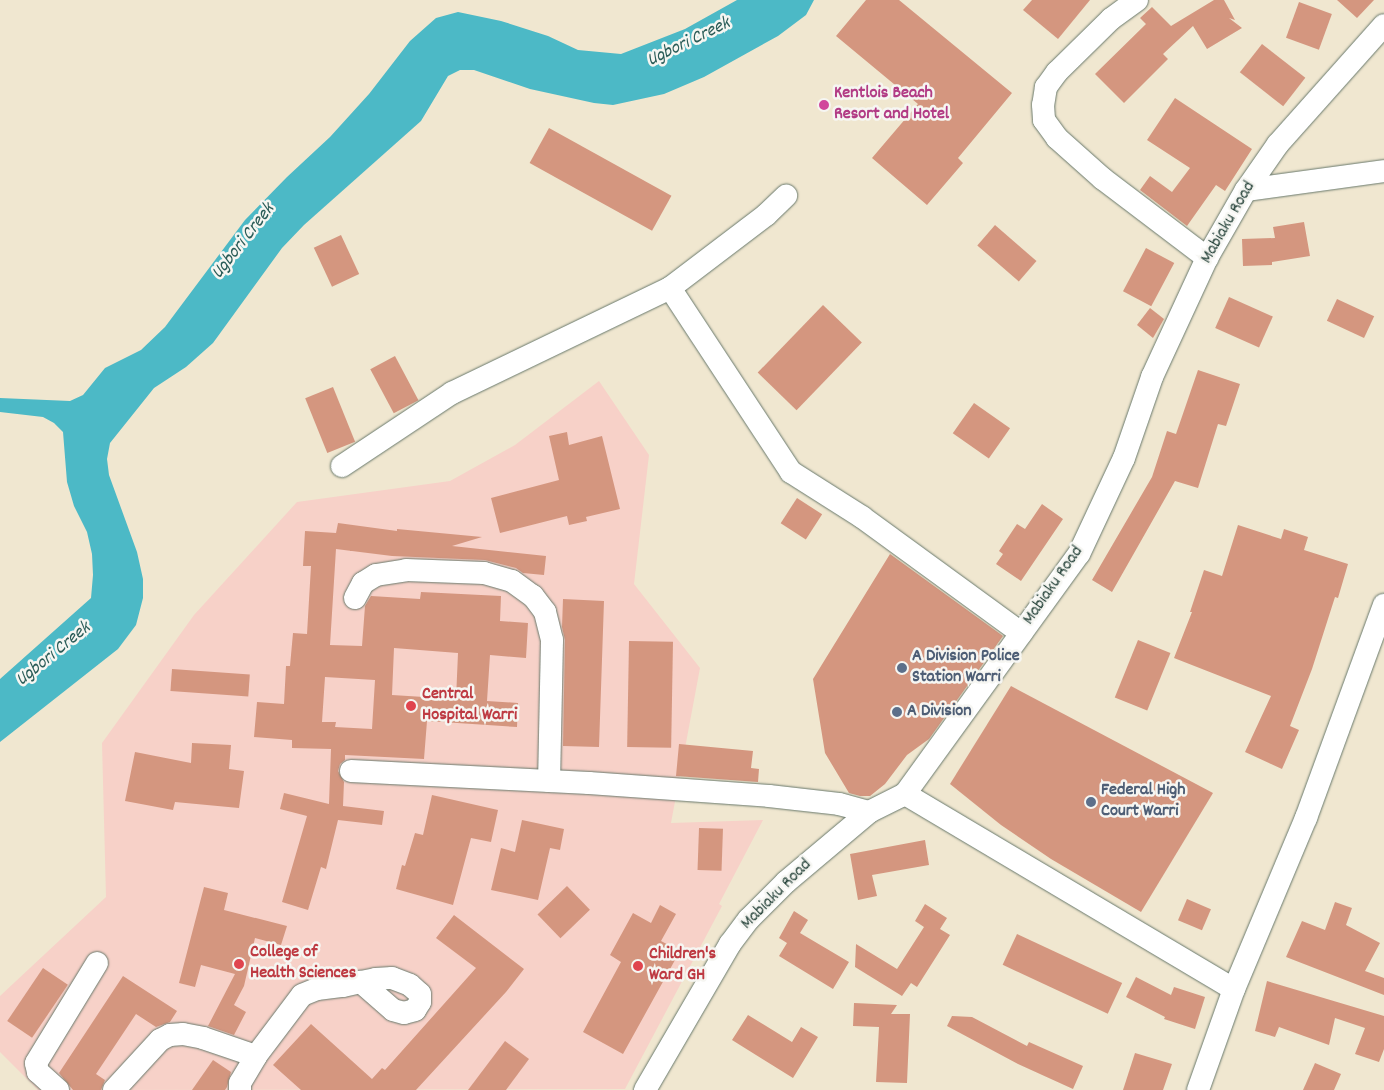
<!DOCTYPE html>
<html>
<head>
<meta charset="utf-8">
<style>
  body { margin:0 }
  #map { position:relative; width:1384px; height:1090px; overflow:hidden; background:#f0e7d0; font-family:Dekko,sans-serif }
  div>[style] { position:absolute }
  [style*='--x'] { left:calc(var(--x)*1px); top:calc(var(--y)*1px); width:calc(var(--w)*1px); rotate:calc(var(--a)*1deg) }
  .built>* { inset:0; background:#f7d1c8 }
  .water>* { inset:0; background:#4cb9c6 }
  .building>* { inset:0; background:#d4967f; transform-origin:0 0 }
  .roads { filter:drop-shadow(0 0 1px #68786b) drop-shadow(0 0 1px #68786b) }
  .minor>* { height:22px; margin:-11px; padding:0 11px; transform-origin:11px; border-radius:11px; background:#fff }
  .dots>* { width:14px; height:14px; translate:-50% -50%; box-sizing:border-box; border:2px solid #f6f6f2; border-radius:50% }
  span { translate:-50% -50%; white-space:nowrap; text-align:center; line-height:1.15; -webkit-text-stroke:5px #f6f6f2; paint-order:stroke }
  .hotel-label { font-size:18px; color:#b23c85; font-weight:700 }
  .left { translate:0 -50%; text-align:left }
  .street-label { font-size:18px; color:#1f3d34 }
  .service-label { font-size:18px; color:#4e5e75; font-weight:700 }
  .health-label { font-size:18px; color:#be3a42; font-weight:700 }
  .water-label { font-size:19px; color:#2a5c58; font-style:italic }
</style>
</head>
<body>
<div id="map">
  <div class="built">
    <div style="clip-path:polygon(599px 381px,649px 455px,634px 584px,700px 668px,671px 823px,763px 820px,719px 904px,722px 906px,625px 1089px,38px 1090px,0 1052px,0 996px,106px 897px,102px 743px,194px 615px,297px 502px,450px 481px,515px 445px)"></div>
  </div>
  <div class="water">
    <div style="clip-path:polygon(737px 0,814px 0,806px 15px,778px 36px,704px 77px,664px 94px,613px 105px,594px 103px,530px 89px,474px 70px,460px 70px,448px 76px,421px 121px,304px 225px,282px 248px,213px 343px,186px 367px,154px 388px,110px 443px,107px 459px,109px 475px,137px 552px,143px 579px,143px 598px,136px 625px,118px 649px,0 742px,0 679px,91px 598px,93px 575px,92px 554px,87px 532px,74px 506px,67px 482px,63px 432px,54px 423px,43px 417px,0 412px,0 398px,70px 401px,83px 395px,105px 368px,141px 350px,165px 327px,245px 220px,287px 177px,330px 137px,369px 94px,410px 41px,436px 18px,458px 12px,501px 21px,548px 36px,578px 50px,621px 54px,685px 29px)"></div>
  </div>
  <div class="building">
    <div style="clip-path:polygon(866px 0,899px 0,1012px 93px,958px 158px,963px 163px,927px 205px,872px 158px,918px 104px,836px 36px)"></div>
    <div style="clip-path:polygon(1032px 0,1090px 0,1058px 39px,1023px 10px)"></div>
    <div style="clip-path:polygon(1214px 0,1224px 0,1235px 20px,1229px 18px,1242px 28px,1207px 49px,1193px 26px,1163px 54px,1168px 59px,1124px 103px,1095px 74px,1146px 24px,1140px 18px,1152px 7px,1171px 26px)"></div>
    <div style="clip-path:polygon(1337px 0,1374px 0,1357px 18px)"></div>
    <div style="left:1299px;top:2px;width:35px;height:38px;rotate:20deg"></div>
    <div style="left:1262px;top:44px;width:55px;height:36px;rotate:38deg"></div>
    <div style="clip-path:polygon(1175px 98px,1252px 149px,1225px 191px,1216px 185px,1187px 226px,1140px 190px,1150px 176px,1172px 192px,1190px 168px,1147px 140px)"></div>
    <div style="left:549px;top:128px;width:140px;height:40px;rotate:29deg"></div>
    <div style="clip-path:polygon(1304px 222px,1310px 256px,1272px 262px,1272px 265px,1243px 266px,1242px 239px,1275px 238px,1273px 227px)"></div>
    <div style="left:995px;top:225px;width:55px;height:27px;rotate:41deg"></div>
    <div style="left:341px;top:235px;width:43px;height:30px;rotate:65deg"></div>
    <div style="left:1146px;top:248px;width:32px;height:49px;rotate:28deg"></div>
    <div style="left:1229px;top:297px;width:48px;height:34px;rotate:24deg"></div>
    <div style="left:1337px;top:299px;width:41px;height:24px;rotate:25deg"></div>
    <div style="left:823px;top:305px;width:54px;height:94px;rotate:44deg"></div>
    <div style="clip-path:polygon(1150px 308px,1164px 319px,1153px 338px,1137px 325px)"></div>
    <div style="left:395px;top:356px;width:50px;height:28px;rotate:62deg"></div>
    <div style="clip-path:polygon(1198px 370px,1240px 384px,1226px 426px,1218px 424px,1198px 488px,1175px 481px,1112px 592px,1092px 580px,1152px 477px,1167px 431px,1176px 434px)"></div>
    <div style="left:333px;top:387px;width:59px;height:30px;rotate:68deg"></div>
    <div style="left:974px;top:403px;width:44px;height:37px;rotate:35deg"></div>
    <div style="clip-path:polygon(567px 432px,569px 445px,602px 436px,620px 509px,586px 517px,587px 521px,569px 525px,567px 516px,500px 533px,491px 498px,559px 480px,549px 436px)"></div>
    <div style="left:797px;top:498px;width:30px;height:30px;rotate:33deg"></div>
    <div style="clip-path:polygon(1042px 504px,1063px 519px,1021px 581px,996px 564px,1003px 554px,999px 551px,1017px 524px,1025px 529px)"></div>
    <div style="clip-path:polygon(evenodd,338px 523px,397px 531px,397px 529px,482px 537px,452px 546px,546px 556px,544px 575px,523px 573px,516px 568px,485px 560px,392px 556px,336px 549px,330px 645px,362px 646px,365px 606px,371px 596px,420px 599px,421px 592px,501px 596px,500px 621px,528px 623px,526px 658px,490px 655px,487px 701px,518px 703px,517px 727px,427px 721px,424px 759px,345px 755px,345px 760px,340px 764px,338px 771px,344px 782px,343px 806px,384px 811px,382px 825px,338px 820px,326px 869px,321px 867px,308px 910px,282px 902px,307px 816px,280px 809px,284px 793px,329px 804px,331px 749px,292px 748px,292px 740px,254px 737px,257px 702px,284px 704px,286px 666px,290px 666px,293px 633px,307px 634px,311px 566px,303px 566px,305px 531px,336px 533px,338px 523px,394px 648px,458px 653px,456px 699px,392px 695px,394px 648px,338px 523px,325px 677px,375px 680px,372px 729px,335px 727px,336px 722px,322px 722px,325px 677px)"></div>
    <div style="clip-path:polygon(1238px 525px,1281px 539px,1284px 529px,1308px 537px,1304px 550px,1348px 564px,1338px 598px,1335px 597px,1312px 669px,1290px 726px,1299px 730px,1282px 769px,1245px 752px,1271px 696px,1174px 658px,1192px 612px,1190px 612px,1204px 570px,1222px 576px)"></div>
    <div style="clip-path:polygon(890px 554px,1003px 636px,929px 739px,907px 755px,885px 784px,870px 796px,860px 796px,849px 793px,825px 753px,813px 679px)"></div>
    <div style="clip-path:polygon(563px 599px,604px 601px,599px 747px,563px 746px,565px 640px,562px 627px)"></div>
    <div style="left:1138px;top:640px;width:35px;height:62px;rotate:22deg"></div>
    <div style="left:629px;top:641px;width:44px;height:106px;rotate:1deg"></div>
    <div style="left:172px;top:669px;width:78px;height:22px;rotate:4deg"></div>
    <div style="clip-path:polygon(1011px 686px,1213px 793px,1141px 912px,1051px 859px,1001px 825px,950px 784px)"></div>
    <div style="clip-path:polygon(192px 743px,231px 745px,229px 769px,244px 771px,239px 808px,175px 802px,173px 810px,125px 801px,135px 752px,191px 763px)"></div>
    <div style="clip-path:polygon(679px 744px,753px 751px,751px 768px,759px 769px,758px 782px,676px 776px)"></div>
    <div style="clip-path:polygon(432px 795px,498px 810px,491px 842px,471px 838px,453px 905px,396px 889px,402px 865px,405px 866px,415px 833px,423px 835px)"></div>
    <div style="clip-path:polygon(522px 820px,564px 829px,560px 850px,550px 848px,538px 900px,491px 890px,501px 848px,515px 852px)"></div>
    <div style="left:699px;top:828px;width:24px;height:42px;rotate:2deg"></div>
    <div style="clip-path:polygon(925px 840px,929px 865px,872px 875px,877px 896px,858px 900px,850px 854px)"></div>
    <div style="left:567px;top:886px;width:33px;height:41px;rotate:46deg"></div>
    <div style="clip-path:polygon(204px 887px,228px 893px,224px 910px,287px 926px,281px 945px,255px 938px,244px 986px,234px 1005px,246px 1012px,234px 1035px,208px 1026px,235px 974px,201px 965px,195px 987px,179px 983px)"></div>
    <div style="left:1187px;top:899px;width:26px;height:23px;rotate:23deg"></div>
    <div style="clip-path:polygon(1335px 902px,1352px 908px,1346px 925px,1380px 943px,1365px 971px,1384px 978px,1384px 995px,1286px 957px,1302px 921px,1325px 930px)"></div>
    <div style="clip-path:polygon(925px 904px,947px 918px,940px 929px,950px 935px,917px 987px,911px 983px,902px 996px,855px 967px,856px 944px,897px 969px,924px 927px,915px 921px)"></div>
    <div style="clip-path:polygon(660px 905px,676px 914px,661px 941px,680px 951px,623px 1054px,583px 1032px,621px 962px,610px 955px,633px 913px,651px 923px)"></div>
    <div style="clip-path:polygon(794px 911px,808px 920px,800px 933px,849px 962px,833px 989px,779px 956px,787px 943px,779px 938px)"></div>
    <div style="clip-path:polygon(454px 915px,524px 969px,506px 992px,416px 1090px,301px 1090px,273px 1065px,311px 1024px,372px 1079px,382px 1068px,385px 1070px,476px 968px,436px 938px)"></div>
    <div style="left:1017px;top:934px;width:116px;height:34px;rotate:25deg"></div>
    <div style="left:43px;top:968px;width:30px;height:64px;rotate:34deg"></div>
    <div style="clip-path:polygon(123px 976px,177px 1011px,170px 1022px,156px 1027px,136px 1014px,96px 1074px,105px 1080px,101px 1090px,73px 1090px,59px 1073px)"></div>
    <div style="clip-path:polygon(1136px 977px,1171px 995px,1174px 987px,1205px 997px,1195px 1029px,1164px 1019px,1165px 1017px,1126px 997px)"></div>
    <div style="clip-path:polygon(1267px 981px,1384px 1016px,1384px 1049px,1379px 1062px,1355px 1054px,1365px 1028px,1335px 1018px,1329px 1045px,1279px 1027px,1275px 1037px,1255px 1031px)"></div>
    <div style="clip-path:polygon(854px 1003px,897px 1005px,891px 1014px,910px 1014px,907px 1083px,876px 1082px,879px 1027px,853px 1026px)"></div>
    <div style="clip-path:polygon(748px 1015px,792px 1042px,801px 1027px,818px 1037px,793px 1078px,732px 1040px)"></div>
    <div style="clip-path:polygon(952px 1016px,972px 1017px,1027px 1046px,1029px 1042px,1083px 1066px,1073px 1089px,1018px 1064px,947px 1026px)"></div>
    <div style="clip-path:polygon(505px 1041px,529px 1059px,506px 1090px,468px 1090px)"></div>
    <div style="clip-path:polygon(1135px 1053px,1172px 1064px,1163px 1090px,1123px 1090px)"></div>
    <div style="clip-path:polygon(213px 1060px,231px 1072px,227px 1087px,225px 1090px,192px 1090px)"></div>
    <div style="clip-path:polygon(1315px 1063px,1341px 1074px,1334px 1090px,1303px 1090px)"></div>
  </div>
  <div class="roads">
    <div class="minor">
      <div style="--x:1137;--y:0;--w:32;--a:144"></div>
      <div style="--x:1111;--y:19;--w:76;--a:135.5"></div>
      <div style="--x:1057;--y:72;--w:19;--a:126"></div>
      <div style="--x:1046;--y:87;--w:18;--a:99"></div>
      <div style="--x:1043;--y:105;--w:15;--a:86"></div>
      <div style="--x:1044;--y:120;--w:22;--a:54"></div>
      <div style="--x:1057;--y:138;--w:62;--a:41.7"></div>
      <div style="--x:1103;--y:179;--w:131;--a:37.2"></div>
      <div style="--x:1246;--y:190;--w:139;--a:-7.8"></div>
      <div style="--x:670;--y:288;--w:220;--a:56.7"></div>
      <div style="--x:791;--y:472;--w:84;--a:32.4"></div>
      <div style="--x:862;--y:517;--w:197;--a:36.1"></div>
      <div style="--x:342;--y:466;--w:132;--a:-33.6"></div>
      <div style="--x:452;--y:393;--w:242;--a:-25.7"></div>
      <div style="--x:670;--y:288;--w:121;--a:-37.2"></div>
      <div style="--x:766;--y:215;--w:28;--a:-44"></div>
      <div style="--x:355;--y:598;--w:17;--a:-62"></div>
      <div style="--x:363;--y:583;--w:15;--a:-32"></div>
      <div style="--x:376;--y:575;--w:30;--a:-9"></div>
      <div style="--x:406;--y:570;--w:78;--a:2.2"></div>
      <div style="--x:484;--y:573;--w:29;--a:16"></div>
      <div style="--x:512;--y:581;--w:26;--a:36"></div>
      <div style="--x:533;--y:596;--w:20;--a:53"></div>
      <div style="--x:545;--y:612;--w:29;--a:76"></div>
      <div style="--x:552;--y:640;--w:141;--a:91.2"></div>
      <div style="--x:351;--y:771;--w:238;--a:2.9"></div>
      <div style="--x:589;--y:783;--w:180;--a:4.1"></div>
      <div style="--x:769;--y:796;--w:70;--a:6.5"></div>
      <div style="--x:839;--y:804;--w:31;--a:15"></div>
      <div style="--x:905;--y:794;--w:382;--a:30.7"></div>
      <div style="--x:58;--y:1090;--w:27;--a:-138"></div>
      <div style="--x:38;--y:1072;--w:9;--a:-103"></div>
      <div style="--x:36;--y:1063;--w:117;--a:-58.6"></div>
      <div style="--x:114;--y:1090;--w:68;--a:-47.4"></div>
      <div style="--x:160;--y:1040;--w:11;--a:-27"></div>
      <div style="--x:170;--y:1035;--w:13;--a:-4"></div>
      <div style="--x:183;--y:1034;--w:20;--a:11"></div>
      <div style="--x:203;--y:1038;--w:56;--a:18.8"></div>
      <div style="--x:240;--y:1090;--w:7;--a:-90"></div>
      <div style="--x:240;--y:1083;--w:31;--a:-59"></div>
      <div style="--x:256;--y:1056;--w:76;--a:-53"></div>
      <div style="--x:302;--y:995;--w:16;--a:-22"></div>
      <div style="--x:317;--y:989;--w:26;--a:-7"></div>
      <div style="--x:343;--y:986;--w:18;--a:-13"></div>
      <div style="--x:361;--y:982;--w:15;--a:-11"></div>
      <div style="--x:376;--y:979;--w:16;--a:-4"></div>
      <div style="--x:392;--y:978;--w:19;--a:21"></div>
      <div style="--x:410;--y:985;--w:13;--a:42"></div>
      <div style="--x:420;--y:994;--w:8;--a:90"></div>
      <div style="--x:420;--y:1002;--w:9;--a:122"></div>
      <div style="--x:415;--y:1010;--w:11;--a:165"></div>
      <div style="--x:404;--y:1013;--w:11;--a:-165"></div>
      <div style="--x:393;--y:1010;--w:43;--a:-138.8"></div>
      <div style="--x:645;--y:1090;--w:169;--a:-59.8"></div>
      <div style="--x:730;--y:944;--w:31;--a:-53"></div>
      <div style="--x:749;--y:919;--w:52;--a:-45"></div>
      <div style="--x:786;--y:882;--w:109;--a:-40.1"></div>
      <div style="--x:869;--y:812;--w:40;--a:-26.6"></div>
      <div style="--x:905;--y:794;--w:296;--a:-54.1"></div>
      <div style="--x:1079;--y:554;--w:106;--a:-64.9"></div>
      <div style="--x:1124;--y:458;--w:86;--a:-70.9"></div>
      <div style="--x:1152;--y:377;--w:131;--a:-65.2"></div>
      <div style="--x:1207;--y:258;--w:78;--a:-60.2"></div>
      <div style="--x:1246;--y:190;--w:56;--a:-55.2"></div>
      <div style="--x:1278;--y:144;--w:159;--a:-48.3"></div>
      <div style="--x:1198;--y:1090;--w:107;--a:-70.4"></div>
      <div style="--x:1234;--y:989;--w:186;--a:-67.2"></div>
      <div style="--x:1306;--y:818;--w:227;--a:-69.9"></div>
    </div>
  </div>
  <div class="dots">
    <div style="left:824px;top:105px;background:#d1479c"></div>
    <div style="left:902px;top:668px;background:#5c6f8a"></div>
    <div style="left:411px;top:706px;background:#e0444e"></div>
    <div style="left:897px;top:712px;background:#5c6f8a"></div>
    <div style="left:1091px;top:802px;background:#5c6f8a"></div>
    <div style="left:239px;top:964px;background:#e0444e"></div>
    <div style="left:638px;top:966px;background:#e0444e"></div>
  </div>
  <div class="hotel-label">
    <span class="left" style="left:834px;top:105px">Kentlois Beach<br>Resort and Hotel</span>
  </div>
  <div class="street-label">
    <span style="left:1229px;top:223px;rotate:-60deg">Mabiaku Road</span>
    <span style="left:1054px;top:586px;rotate:-55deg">Mabiaku Road</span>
    <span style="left:777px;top:895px;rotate:-45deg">Mabiaku Road</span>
  </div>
  <div class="service-label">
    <span class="left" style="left:912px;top:668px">A Division Police<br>Station Warri</span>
    <span class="left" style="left:907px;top:712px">A Division</span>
    <span class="left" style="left:1101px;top:802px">Federal High<br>Court Warri</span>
  </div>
  <div class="health-label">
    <span class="left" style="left:422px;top:706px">Central<br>Hospital Warri</span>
    <span class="left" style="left:250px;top:964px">College of<br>Health Sciences</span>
    <span class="left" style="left:649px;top:966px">Children's<br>Ward GH</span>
  </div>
  <div class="water-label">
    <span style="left:689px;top:43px;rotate:-26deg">Ugbori Creek</span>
    <span style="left:244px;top:242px;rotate:-52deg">Ugbori Creek</span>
    <span style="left:54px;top:655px;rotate:-39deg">Ugbori Creek</span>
  </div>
</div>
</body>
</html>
